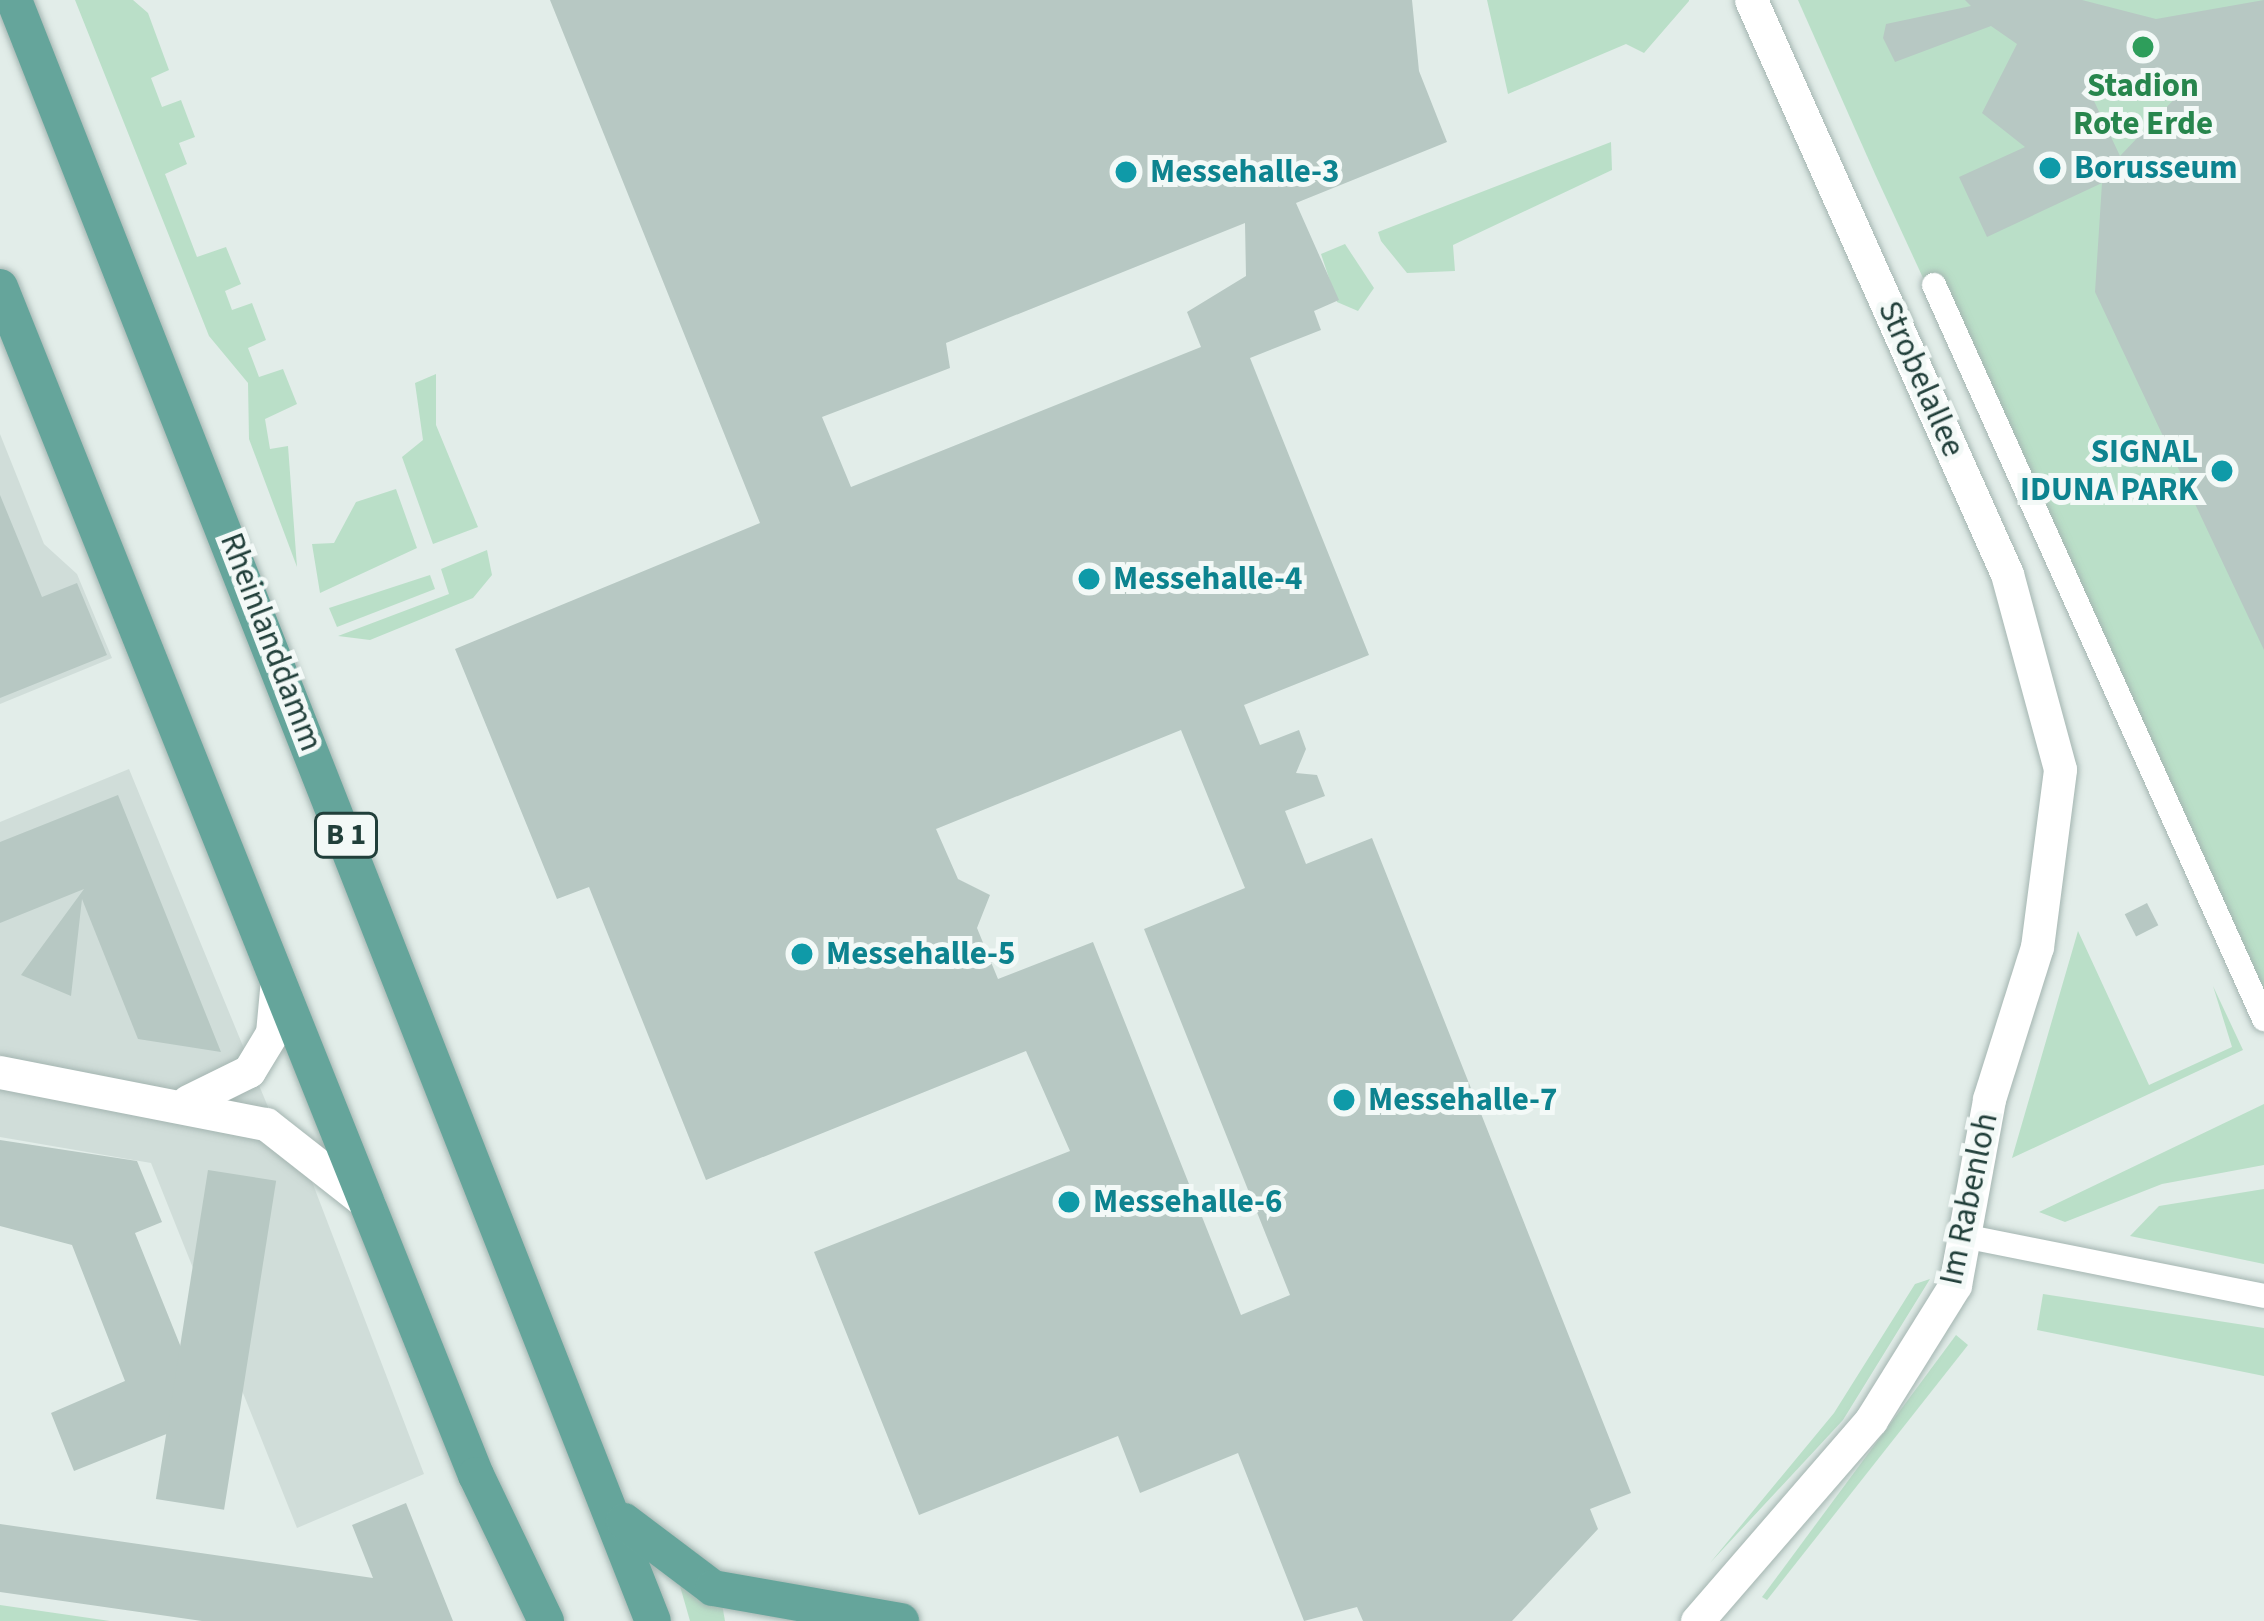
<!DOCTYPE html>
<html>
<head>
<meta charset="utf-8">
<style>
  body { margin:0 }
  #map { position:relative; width:2264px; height:1621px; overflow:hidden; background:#e2ede9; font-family:"Source Sans 3",sans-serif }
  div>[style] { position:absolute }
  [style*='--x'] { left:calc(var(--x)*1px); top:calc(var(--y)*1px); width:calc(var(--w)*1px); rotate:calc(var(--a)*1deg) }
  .built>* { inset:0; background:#d0ddd9 }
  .green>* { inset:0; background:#badfc8 }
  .building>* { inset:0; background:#b7c8c3; transform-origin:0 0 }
  .roads { filter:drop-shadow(0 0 3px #a4b5b1) drop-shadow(0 0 3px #a4b5b1) }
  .street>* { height:24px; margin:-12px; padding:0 12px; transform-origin:12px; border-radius:12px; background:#fff }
  .secondary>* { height:33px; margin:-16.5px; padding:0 16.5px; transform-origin:16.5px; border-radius:16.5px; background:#fff }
  .primary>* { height:36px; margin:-18px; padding:0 18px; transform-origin:18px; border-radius:18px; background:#65a59b }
  .dots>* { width:33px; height:33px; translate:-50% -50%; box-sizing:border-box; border:6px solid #f3f9f7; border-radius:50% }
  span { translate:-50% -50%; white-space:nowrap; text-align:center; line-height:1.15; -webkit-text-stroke:10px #f3f9f7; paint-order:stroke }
  .shield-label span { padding:3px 9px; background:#f3f9f7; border:3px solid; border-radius:9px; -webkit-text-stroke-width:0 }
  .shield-label { font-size:30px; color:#213f3a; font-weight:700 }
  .leisure-label { font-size:33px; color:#27864d; font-weight:700 }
  .culture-label { font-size:33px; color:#0d838f; font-weight:700 }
  .left { translate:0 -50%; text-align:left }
  .right { translate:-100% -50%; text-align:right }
  .street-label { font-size:33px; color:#213f3a }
</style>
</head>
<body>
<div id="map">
  <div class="built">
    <div style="clip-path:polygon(0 434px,44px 544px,77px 574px,112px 658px,0 704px)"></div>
    <div style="clip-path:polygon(129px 769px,289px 1158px,306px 1166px,424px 1474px,297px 1528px,151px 1163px,0 1137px,0 822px)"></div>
  </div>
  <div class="green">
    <div style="clip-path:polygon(75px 0,133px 0,148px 13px,169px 70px,151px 78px,162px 107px,181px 100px,195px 137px,179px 143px,187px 164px,165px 174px,197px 257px,226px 247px,241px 284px,225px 291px,232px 310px,252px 303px,266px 340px,248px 348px,259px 377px,283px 369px,297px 404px,265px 419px,270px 449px,288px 446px,297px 567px,249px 439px,248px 383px,209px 336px)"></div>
    <div style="clip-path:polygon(1487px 0,1689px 0,1689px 1px,1644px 53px,1626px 44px,1508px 94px)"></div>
    <div style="clip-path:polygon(1798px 0,2264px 0,2264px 1016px,1875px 174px)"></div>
    <div style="clip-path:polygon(1611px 142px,1612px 170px,1453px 245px,1455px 271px,1407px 273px,1381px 241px,1378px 232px)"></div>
    <div style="clip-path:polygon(1345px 244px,1374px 288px,1358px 311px,1337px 302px,1321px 254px)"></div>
    <div style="clip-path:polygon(436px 374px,436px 425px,478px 527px,433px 544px,402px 457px,423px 440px,415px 383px)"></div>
    <div style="clip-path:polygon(396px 489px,417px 548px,320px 593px,312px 544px,334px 543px,356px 502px)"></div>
    <div style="clip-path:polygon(487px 550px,492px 575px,473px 598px,370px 640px,338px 636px,449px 594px,441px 569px)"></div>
    <div style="clip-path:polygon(430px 575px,435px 589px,337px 627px,329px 608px)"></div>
    <div style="clip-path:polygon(2078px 931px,2149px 1085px,2232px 1047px,2213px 986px,2243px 1050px,2012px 1158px)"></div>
    <div style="clip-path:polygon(2264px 1104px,2264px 1165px,2162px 1184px,2065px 1222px,2039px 1212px)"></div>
    <div style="clip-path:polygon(2264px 1189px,2264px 1264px,2130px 1236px,2159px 1206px)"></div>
    <div style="clip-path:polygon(1930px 1279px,1843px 1420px,1710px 1563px,1834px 1413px,1915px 1284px)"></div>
    <div style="clip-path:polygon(2043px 1294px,2264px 1328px,2264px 1376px,2037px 1330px)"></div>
    <div style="clip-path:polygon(1956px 1335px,1968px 1345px,1767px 1600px,1762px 1597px)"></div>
    <div style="clip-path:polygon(680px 1586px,722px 1604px,725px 1621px,690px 1621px)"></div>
    <div style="clip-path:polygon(0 1605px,110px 1621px,0 1621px)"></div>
  </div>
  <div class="building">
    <div style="clip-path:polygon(evenodd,550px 0,1412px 0,1419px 71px,1447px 142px,1296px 203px,1339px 300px,1314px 311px,1321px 330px,1250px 358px,1369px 655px,1244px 705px,1260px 745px,1299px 730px,1306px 749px,1296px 773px,1317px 775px,1325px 796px,1285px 811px,1306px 864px,1372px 838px,1631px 1493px,1590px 1509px,1598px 1529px,1512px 1621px,1363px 1621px,1357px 1607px,1304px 1621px,1238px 1453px,1140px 1493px,1118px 1436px,919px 1515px,814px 1252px,1070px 1151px,1026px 1051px,706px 1180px,589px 887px,557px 899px,455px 649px,760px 523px,550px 0,1245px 223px,1246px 276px,1187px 312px,1201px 347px,851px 487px,822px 417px,950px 368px,946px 343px,1245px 223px,550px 0,1181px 730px,1245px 888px,1144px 929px,1290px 1295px,1241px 1315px,1093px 942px,998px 979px,977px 928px,990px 895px,958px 879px,936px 829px,1181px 730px)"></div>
    <div style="clip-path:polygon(evenodd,1965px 0,2082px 0,2156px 19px,2264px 0,2264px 650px,2095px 292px,2102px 183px,1987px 237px,1959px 177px,2025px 147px,1982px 113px,2017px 44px,1991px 26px,1895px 62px,1883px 38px,1886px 24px,1971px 6px,1965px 0,2086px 84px,2183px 90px,2120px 156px,2086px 84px)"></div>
    <div style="clip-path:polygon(0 495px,42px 597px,77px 583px,107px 655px,0 698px)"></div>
    <div style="clip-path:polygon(118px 795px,221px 1052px,138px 1039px,82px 899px,71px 996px,21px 975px,84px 889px,0 923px,0 842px)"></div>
    <div style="left:2147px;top:903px;width:25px;height:25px;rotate:63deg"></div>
    <div style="clip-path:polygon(0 1140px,137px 1161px,162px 1222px,135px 1233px,209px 1417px,74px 1471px,51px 1413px,125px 1381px,72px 1245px,0 1226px)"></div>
    <div style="left:208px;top:1170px;width:69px;height:333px;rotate:9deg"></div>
    <div style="clip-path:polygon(406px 1503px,453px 1621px,202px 1621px,0 1592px,0 1524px,373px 1578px,352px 1525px)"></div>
  </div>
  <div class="roads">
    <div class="street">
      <div style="--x:1934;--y:285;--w:805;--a:65.79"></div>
      <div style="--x:1964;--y:1236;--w:306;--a:11.3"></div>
    </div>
    <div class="secondary">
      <div style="--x:0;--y:1072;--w:271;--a:11.1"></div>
      <div style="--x:266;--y:1124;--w:130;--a:38.1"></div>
      <div style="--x:188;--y:1101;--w:68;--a:-26.2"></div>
      <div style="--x:249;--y:1071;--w:44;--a:-58.8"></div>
      <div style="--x:272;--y:1033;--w:54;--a:-84.7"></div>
      <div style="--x:1697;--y:1621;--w:266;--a:-49.1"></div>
      <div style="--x:1871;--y:1420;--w:159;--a:-58.1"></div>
      <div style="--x:1955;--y:1285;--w:189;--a:-79.6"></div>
      <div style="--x:1989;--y:1099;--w:159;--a:-72.5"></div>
      <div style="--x:2037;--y:947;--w:179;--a:-82.6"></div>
      <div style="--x:2060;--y:769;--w:202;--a:-105.2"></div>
      <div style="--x:2007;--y:574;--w:628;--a:-114.04"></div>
    </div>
    <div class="primary">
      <div style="--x:14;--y:0;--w:1742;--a:68.49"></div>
      <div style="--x:0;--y:287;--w:1280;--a:68.17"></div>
      <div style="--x:476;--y:1475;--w:162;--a:64.4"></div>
      <div style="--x:624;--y:1521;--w:111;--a:37"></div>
      <div style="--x:713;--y:1588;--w:191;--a:10"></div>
    </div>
  </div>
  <div class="dots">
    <div style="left:2143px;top:47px;background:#2e9e5b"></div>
    <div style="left:2050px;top:168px;background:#0f9aa8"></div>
    <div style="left:1126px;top:172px;background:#0f9aa8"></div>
    <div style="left:2222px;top:471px;background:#0f9aa8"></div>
    <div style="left:1089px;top:579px;background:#0f9aa8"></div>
    <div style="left:802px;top:954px;background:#0f9aa8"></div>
    <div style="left:1344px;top:1100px;background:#0f9aa8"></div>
    <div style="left:1069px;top:1202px;background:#0f9aa8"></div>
  </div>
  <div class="shield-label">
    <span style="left:346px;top:835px">B 1</span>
  </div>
  <div class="leisure-label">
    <span style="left:2143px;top:105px">Stadion<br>Rote Erde</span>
  </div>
  <div class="culture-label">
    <span class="left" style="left:2074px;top:168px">Borusseum</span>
    <span class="left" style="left:1150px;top:172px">Messehalle-3</span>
    <span class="right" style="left:2198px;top:471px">SIGNAL<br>IDUNA PARK</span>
    <span class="left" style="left:1113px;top:579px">Messehalle-4</span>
    <span class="left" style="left:826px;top:954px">Messehalle-5</span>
    <span class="left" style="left:1368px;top:1100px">Messehalle-7</span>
    <span class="left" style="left:1093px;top:1202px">Messehalle-6</span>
  </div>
  <div class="street-label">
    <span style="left:1921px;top:379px;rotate:66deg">Strobelallee</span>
    <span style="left:271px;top:642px;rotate:69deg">Rheinlanddamm</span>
    <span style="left:1969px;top:1199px;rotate:-78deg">Im Rabenloh</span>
  </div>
</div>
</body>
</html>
